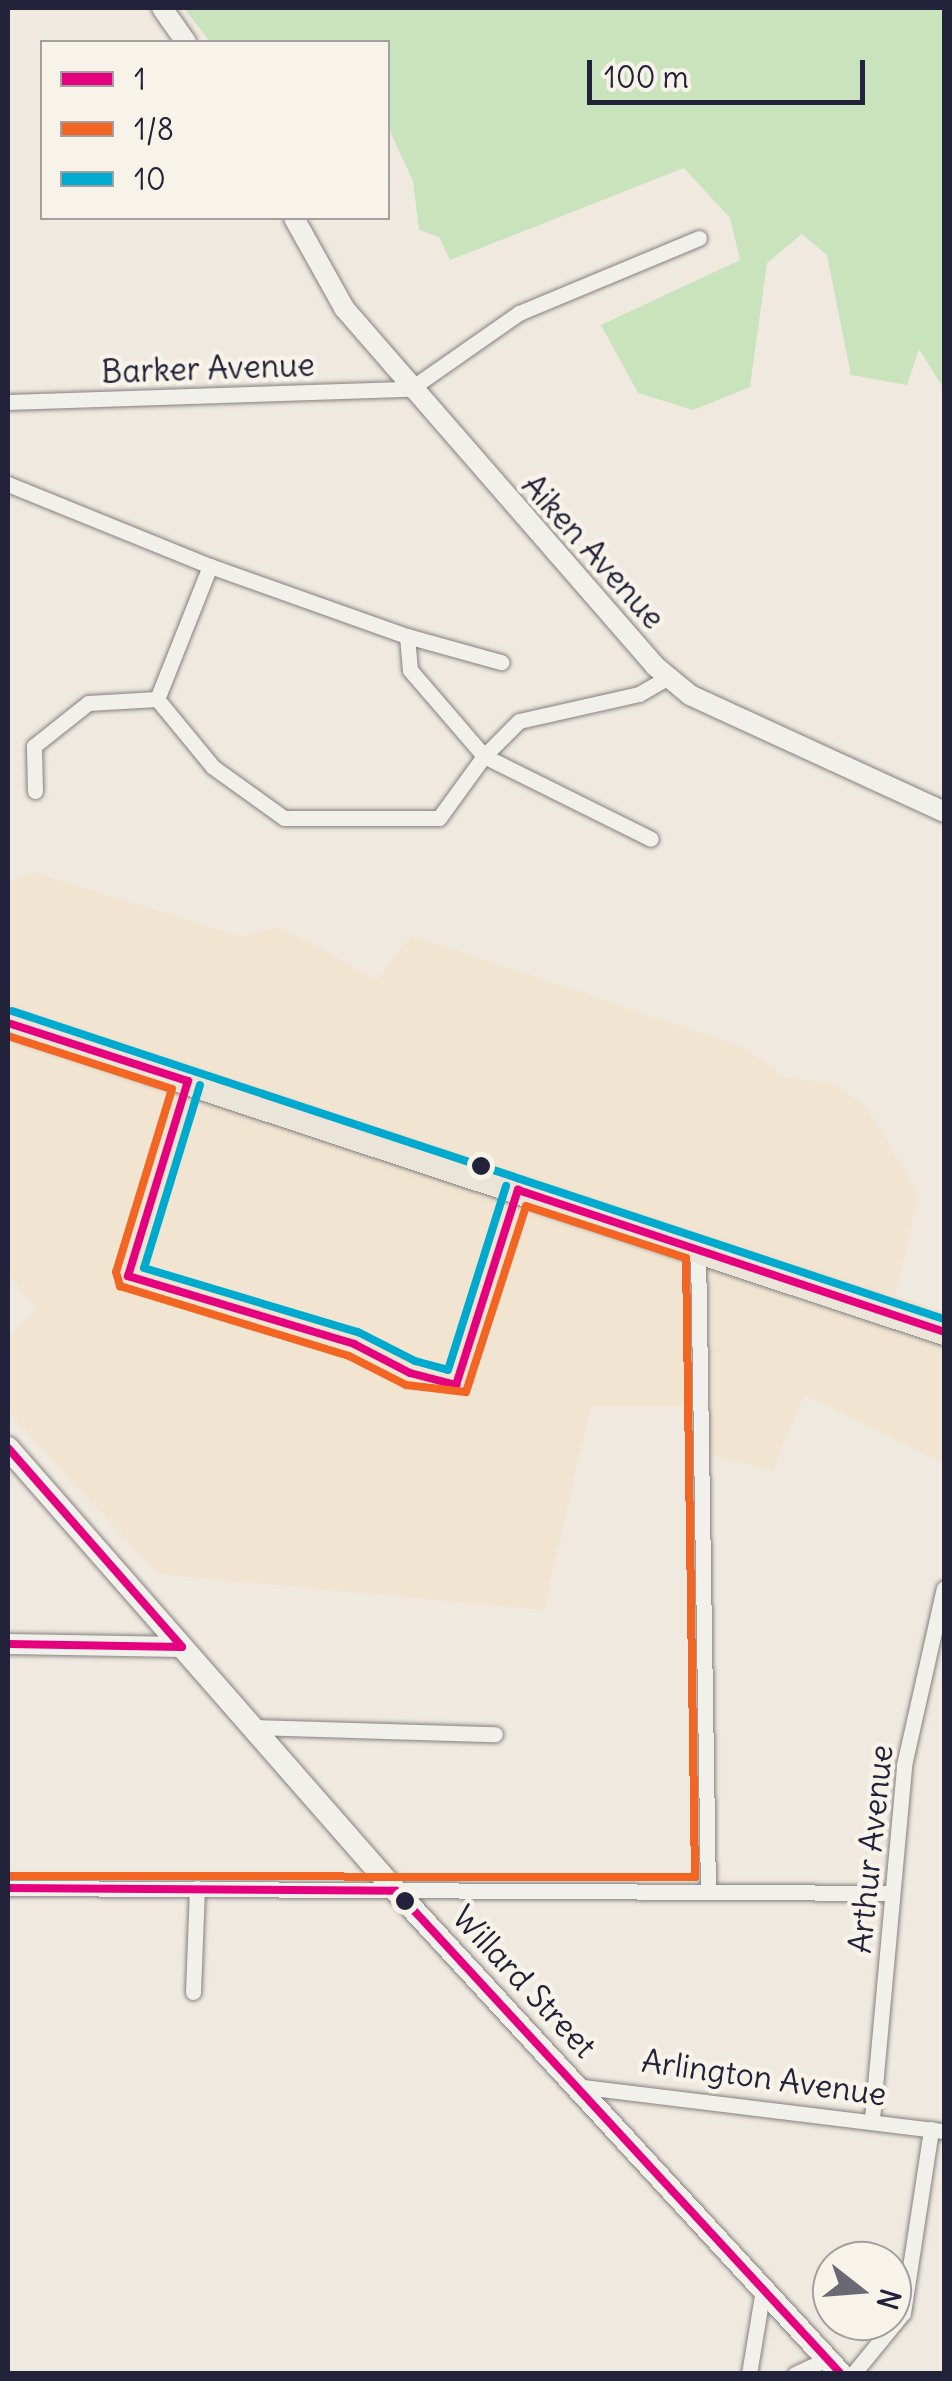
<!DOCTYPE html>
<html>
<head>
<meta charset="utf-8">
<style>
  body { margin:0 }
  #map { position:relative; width:952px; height:2381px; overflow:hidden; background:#efe9df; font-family:Delius,sans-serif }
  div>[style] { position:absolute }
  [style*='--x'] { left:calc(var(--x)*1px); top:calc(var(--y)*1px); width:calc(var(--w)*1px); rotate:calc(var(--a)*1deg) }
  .built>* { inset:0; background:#f1e5d2 }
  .green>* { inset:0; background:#c9e3bc }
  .roads { filter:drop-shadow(0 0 2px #838080) drop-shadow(0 0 2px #838080) }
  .minor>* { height:15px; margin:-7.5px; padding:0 7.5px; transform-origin:7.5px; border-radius:7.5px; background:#f2f0eb }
  .tertiary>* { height:20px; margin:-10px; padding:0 10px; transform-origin:10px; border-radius:10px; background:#f2f0eb }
  .secondary>* { height:22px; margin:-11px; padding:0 11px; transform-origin:11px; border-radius:11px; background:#f2f0eb }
  .primary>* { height:25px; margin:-12.5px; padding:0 12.5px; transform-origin:12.5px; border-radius:12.5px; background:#eae5d8 }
  .bus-1>* { height:8px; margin:-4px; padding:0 4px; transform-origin:4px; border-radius:4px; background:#e5007d }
  .bus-2>* { height:8px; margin:-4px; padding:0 4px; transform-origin:4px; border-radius:4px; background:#f26522 }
  .bus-3>* { height:8px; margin:-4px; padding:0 4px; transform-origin:4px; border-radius:4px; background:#00a9ce }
  .dots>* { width:28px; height:28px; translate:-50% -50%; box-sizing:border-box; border:5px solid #f7f3e8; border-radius:50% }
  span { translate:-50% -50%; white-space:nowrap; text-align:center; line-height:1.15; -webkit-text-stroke:9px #f7f3e8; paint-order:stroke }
  .street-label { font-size:32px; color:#22223b }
  .frame { position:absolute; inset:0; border:10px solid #22223b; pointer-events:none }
  .legend { position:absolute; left:40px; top:40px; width:350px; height:180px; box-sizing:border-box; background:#f7f3e8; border:2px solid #a29fa3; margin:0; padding:12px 18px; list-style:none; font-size:30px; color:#22223b }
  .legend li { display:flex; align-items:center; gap:20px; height:50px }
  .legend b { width:50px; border:2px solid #a29fa3 }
  .north { position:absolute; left:812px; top:2241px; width:100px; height:100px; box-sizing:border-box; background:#f7f3e8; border:2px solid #a29fa3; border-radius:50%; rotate:107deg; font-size:28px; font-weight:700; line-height:40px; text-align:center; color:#22223b }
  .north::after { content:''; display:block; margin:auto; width:35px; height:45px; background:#6a6874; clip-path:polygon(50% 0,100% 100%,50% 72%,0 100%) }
  .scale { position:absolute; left:587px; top:60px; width:278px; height:45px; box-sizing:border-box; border:5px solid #22223b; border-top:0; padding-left:12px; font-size:30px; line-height:35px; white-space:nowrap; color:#22223b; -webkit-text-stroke:8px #f7f3e8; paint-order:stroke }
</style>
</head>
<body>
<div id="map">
  <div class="built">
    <div style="clip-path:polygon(33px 872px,240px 936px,281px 927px,377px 980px,411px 935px,746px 1048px,784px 1077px,835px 1084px,867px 1107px,919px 1195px,895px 1295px,944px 1312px,944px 1463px,804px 1395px,773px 1471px,711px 1455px,690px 1406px,591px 1406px,544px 1610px,158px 1574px,8px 1412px,8px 1338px,36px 1310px,8px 1273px,8px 883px)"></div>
  </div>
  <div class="green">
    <div style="clip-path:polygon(184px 8px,944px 8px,944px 389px,919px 349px,907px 385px,851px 375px,827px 255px,802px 234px,767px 263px,750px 387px,693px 410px,638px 393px,601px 325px,740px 260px,730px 218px,684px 168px,450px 260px,439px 237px,419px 230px,413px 181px,388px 127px,388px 42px,210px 42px)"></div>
  </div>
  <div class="roads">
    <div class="minor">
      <div style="--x:8;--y:402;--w:402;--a:-1.9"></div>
      <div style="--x:410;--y:389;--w:133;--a:-34.9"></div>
      <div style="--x:519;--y:313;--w:195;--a:-22.6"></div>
      <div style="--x:8;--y:484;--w:218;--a:22.1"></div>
      <div style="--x:210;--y:566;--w:143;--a:111.7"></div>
      <div style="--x:157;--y:699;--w:88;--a:50.5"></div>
      <div style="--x:213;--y:767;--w:87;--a:35.7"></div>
      <div style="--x:284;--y:818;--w:155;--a:0"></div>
      <div style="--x:439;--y:818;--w:77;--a:-54"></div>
      <div style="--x:484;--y:756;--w:186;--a:26.4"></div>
      <div style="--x:210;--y:566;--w:209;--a:19.6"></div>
      <div style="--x:407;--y:636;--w:34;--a:85"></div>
      <div style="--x:410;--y:670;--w:113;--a:49.3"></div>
      <div style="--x:484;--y:756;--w:49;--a:-45"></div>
      <div style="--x:519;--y:721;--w:123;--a:-12.7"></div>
      <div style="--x:639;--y:694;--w:34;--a:-30"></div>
      <div style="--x:407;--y:636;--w:98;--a:15.5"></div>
      <div style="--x:35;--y:791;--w:45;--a:-91.3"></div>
      <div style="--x:34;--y:746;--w:69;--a:-38.5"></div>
      <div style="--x:88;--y:703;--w:69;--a:-3.3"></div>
      <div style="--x:698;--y:1249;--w:641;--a:89.11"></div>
      <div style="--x:252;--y:1727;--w:243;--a:1.7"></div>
      <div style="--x:8;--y:1888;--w:883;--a:0.32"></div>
      <div style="--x:193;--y:1992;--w:104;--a:-87.8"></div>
      <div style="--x:576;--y:2086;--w:371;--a:7"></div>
      <div style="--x:872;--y:2119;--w:355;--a:-84.8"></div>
      <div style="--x:904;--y:1765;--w:181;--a:-77.3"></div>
      <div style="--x:749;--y:2374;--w:86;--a:-80.6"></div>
      <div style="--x:795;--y:2374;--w:35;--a:-25"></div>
      <div style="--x:853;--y:2374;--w:79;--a:-50.7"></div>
      <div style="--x:903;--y:2313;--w:186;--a:-81.3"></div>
    </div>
    <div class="tertiary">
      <div style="--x:162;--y:8;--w:42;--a:54.8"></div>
      <div style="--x:294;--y:218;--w:103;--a:60.9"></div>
      <div style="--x:344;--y:308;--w:474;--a:49"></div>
      <div style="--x:655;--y:666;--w:45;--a:39.6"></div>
      <div style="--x:690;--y:695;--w:280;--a:24.7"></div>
      <div style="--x:8;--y:1644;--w:174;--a:1"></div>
    </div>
    <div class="secondary">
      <div style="--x:8;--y:1448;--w:575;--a:48.8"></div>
      <div style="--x:387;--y:1881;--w:670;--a:47.36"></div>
    </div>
    <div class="primary">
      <div style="--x:8;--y:1023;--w:986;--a:18.27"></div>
    </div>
  </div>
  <div class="bus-1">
    <div style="--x:8;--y:1023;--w:189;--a:17.9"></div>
    <div style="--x:188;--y:1081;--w:204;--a:107.1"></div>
    <div style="--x:128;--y:1276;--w:236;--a:16.7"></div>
    <div style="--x:354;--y:1344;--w:63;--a:27.4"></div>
    <div style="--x:410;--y:1373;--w:48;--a:14.6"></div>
    <div style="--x:456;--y:1385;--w:205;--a:-72.4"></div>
    <div style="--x:518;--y:1190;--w:449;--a:18.4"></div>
    <div style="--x:8;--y:1448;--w:264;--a:48.8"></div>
    <div style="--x:8;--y:1644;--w:174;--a:1"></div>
    <div style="--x:8;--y:1888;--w:388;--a:0.4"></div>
    <div style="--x:396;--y:1891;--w:657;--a:47.34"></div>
  </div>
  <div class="bus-2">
    <div style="--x:8;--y:1036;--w:172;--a:17.9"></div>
    <div style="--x:172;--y:1089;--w:191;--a:107"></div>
    <div style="--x:116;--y:1272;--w:15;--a:74"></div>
    <div style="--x:120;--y:1286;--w:239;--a:17"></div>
    <div style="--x:349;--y:1356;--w:64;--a:27"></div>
    <div style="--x:406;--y:1385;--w:60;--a:6.7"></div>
    <div style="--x:466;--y:1392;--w:195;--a:-72.1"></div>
    <div style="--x:526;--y:1206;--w:168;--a:18"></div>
    <div style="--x:686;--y:1258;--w:619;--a:89.17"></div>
    <div style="--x:695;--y:1877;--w:687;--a:-179.92"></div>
  </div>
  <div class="bus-3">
    <div style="--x:12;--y:1011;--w:982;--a:18.29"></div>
    <div style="--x:200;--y:1085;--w:191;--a:107"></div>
    <div style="--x:144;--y:1268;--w:223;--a:16.7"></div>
    <div style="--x:358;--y:1332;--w:64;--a:27"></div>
    <div style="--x:415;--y:1361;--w:34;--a:15"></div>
    <div style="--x:448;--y:1370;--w:193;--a:-72.5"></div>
  </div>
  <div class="dots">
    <div style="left:481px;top:1166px;background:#22223b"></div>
    <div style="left:405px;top:1901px;background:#22223b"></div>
  </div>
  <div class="street-label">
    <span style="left:208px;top:369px;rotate:-2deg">Barker Avenue</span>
    <span style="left:593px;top:552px;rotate:48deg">Aiken Avenue</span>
    <span style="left:871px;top:1849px;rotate:-84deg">Arthur Avenue</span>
    <span style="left:524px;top:1982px;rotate:47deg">Willard Street</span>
    <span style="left:764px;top:2078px;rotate:8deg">Arlington Avenue</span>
  </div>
  <div class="frame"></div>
  <ul class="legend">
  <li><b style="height:12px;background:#e5007d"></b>1</li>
  <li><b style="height:12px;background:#f26522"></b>1/8</li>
  <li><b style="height:12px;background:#00a9ce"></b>10</li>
  </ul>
  <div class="north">N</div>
  <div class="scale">100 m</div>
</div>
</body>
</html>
